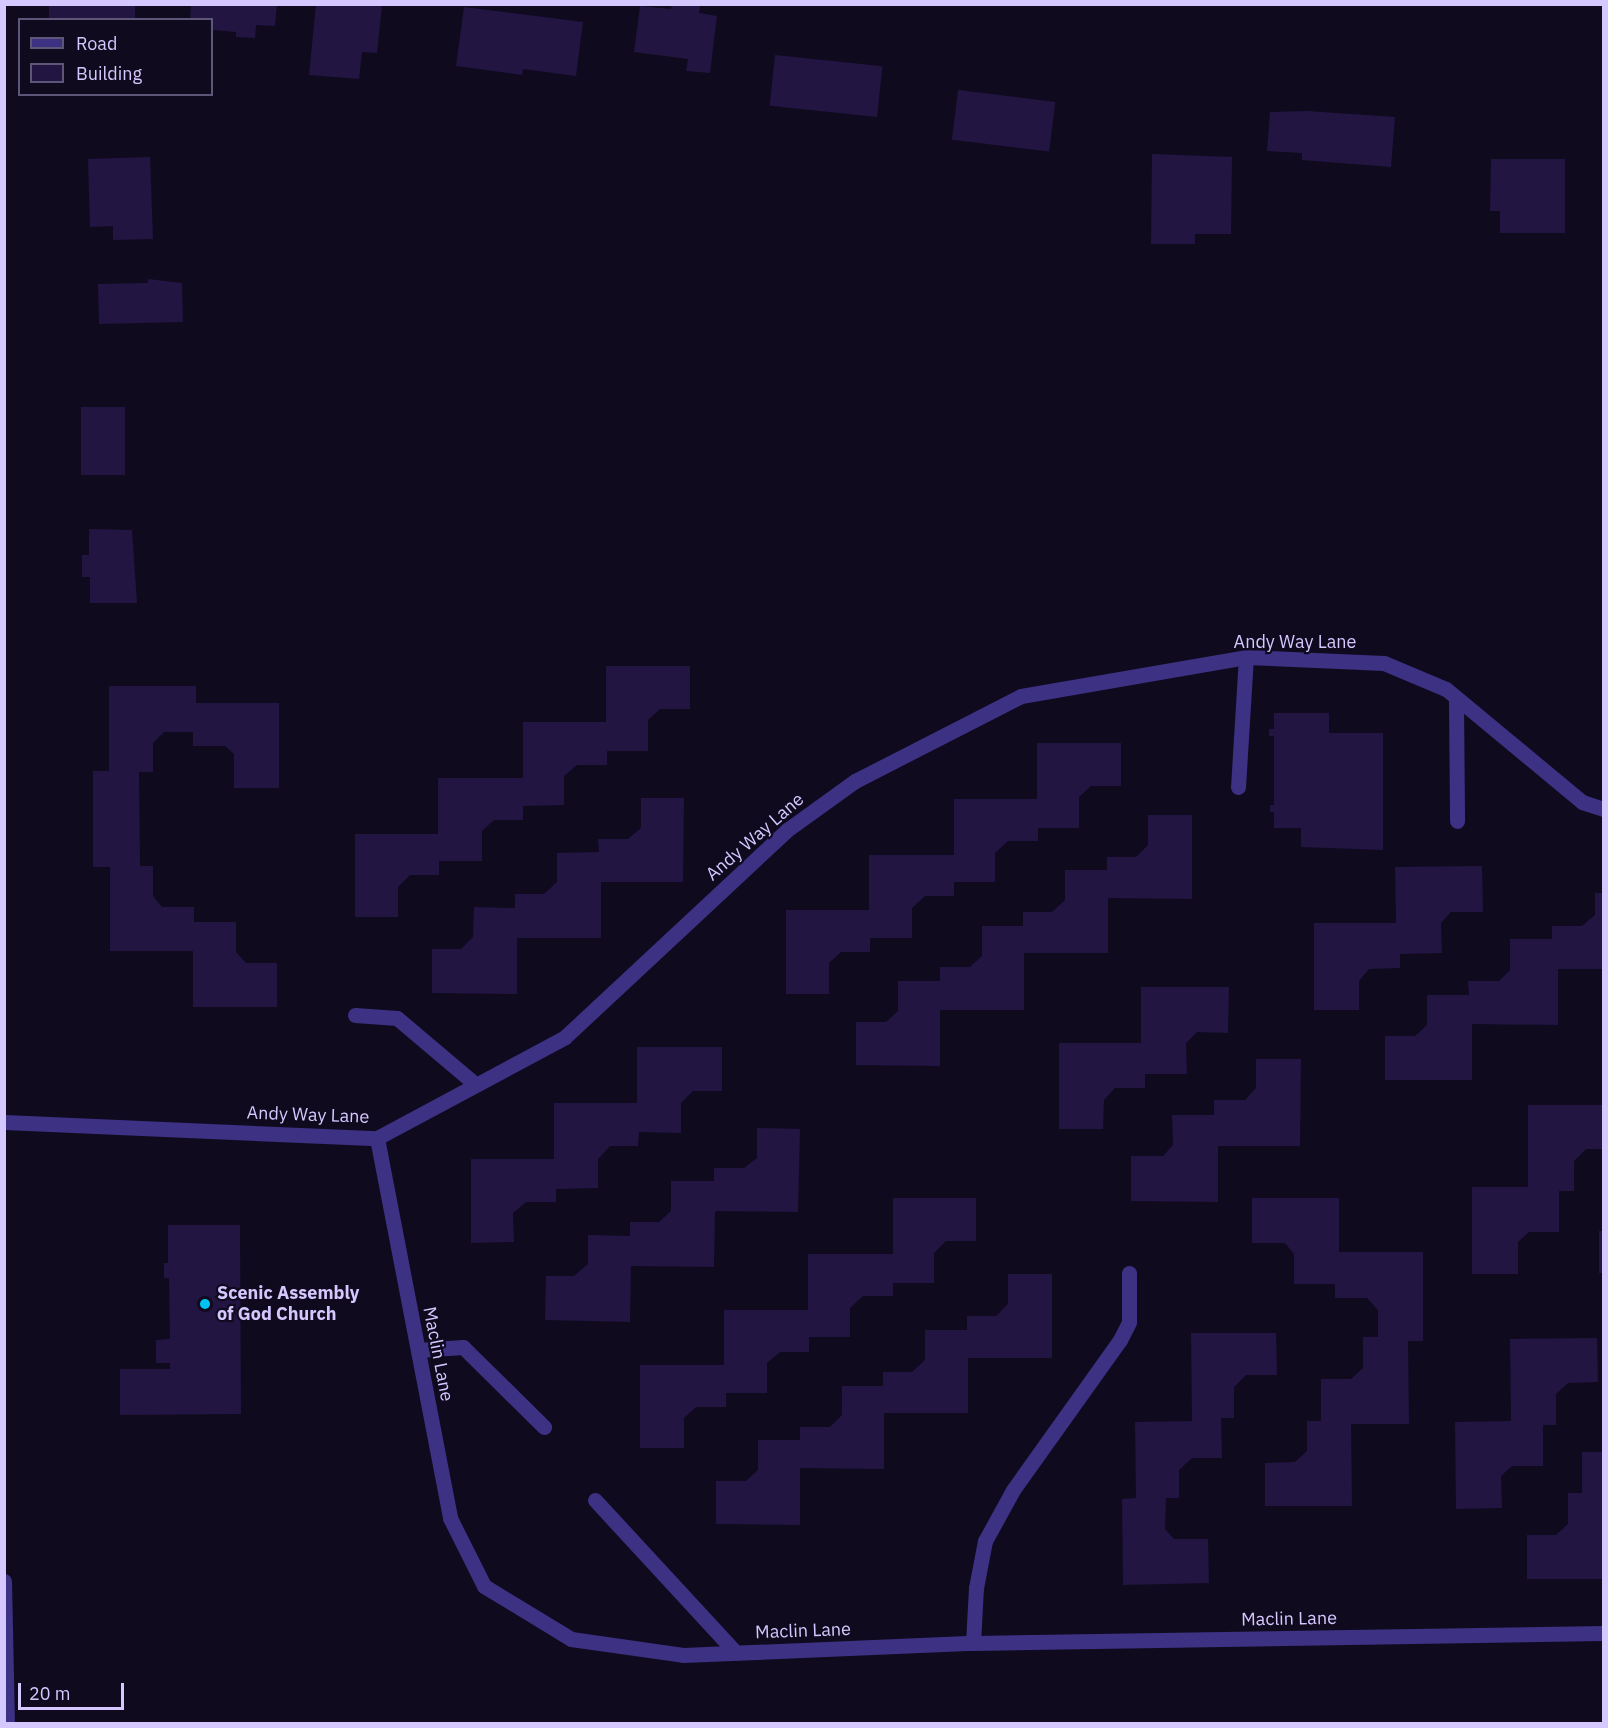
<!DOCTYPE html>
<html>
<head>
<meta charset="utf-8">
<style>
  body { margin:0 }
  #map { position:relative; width:1608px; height:1728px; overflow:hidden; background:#100a1f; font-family:"IBM Plex Sans",sans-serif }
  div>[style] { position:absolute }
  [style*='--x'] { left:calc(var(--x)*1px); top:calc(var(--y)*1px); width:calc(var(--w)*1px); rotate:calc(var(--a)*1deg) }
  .building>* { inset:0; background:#221542; transform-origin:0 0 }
  .minor>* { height:15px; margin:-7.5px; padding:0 7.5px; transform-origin:7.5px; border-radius:7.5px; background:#3c3183 }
  .dots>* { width:16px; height:16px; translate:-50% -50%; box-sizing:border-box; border:3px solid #100a1f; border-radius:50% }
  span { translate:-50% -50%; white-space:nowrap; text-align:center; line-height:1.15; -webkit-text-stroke:4.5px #100a1f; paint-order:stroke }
  .street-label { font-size:18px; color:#d4c8ff }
  .poi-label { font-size:18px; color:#d4c8ff; font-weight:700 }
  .left { translate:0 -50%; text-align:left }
  .frame { position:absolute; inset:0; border:6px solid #d4c8ff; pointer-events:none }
  .legend { position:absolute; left:18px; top:18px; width:195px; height:78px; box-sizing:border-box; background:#100a1f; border:2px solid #5e5679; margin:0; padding:8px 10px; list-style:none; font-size:18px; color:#d4c8ff }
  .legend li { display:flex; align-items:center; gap:12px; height:30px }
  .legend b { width:30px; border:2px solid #5e5679 }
  .scale { position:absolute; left:18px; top:1683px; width:106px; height:27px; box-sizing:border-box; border:3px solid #d4c8ff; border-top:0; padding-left:8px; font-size:18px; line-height:21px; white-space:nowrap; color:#d4c8ff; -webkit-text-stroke:4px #100a1f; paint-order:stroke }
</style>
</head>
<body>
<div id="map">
  <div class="building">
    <div style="left:49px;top:4px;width:86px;height:16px"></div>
    <div style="clip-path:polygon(191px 4px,277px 4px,275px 26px,256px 25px,255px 38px,236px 37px,236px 32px,212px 30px,212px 20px,190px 20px)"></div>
    <div style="clip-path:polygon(316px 4px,382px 5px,377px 53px,362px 52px,359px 79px,309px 75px)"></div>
    <div style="clip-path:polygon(672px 4px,700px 4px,699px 13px,717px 16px,710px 73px,686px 71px,688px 59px,634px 52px,640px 6px,671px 9px)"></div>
    <div style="clip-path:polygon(464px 7px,583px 22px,576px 76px,523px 69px,522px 75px,456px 66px)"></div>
    <div style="left:775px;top:55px;width:108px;height:51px;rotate:6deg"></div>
    <div style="left:958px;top:90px;width:98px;height:50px;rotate:7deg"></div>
    <div style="clip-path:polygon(1307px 111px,1395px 117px,1391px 167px,1302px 160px,1302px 153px,1267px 151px,1270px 112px)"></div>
    <div style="clip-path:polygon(1152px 154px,1232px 157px,1231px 234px,1195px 234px,1195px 244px,1151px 244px)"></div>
    <div style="clip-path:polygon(150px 157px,153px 239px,113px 240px,113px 226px,90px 227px,88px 159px)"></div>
    <div style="clip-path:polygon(1491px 159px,1565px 159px,1565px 233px,1500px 233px,1500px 211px,1490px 211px)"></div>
    <div style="clip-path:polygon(148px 279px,182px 283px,183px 322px,99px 324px,98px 284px,148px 283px)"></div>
    <div style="left:81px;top:407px;width:44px;height:68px"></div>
    <div style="clip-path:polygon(89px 529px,132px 530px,137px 603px,90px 603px,90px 577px,82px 577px,82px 555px,89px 555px)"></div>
    <div style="clip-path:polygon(606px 666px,690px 666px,690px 709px,660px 709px,648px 720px,648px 751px,607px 751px,607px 765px,577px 765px,564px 776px,564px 805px,523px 806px,523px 820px,494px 820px,482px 831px,482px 861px,439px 861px,439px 875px,410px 875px,398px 887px,398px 917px,355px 917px,355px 834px,438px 834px,438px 778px,523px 778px,523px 722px,606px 722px)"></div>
    <div style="clip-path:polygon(109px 686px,196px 686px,196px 703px,279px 703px,279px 788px,234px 788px,234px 754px,225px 746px,193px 746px,193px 732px,164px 732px,153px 743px,153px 772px,139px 772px,140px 866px,153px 866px,153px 896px,162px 907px,194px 907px,194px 922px,236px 922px,236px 952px,246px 963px,277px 963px,277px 1007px,193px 1007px,193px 951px,110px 951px,110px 867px,93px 867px,93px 771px,109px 771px)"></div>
    <div style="clip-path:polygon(1274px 713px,1329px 713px,1329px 733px,1383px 733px,1383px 850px,1301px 847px,1301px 828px,1274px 828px,1274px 812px,1270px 812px,1270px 805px,1274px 805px,1274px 736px,1269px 736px,1269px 729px,1274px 729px)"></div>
    <div style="clip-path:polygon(1037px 743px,1121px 743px,1121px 786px,1091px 786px,1079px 797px,1079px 828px,1038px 828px,1038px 841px,1008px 841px,995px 853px,995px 882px,954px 882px,954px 896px,925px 896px,912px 908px,912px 938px,870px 938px,870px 952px,841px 952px,829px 963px,829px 994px,786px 994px,786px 910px,869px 910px,869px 855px,954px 855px,954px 799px,1037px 799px)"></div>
    <div style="clip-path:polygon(641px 798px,684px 798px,683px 882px,601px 882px,601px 938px,517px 938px,517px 994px,432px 993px,432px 949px,461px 949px,473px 937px,474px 907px,515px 908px,515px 894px,544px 894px,557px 882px,557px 853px,599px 852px,598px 839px,628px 839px,641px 828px)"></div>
    <div style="clip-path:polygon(1148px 815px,1192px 815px,1192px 899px,1108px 898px,1108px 953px,1024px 953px,1024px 1010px,940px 1010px,940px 1066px,856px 1065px,856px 1022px,886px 1022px,898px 1011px,898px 981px,940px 981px,940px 967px,970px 967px,982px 956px,982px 926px,1023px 926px,1023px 912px,1052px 912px,1065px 900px,1065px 870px,1107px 870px,1107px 857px,1136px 857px,1148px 845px)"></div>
    <div style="clip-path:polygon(1482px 866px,1483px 912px,1451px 912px,1441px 923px,1442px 953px,1400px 954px,1400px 968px,1369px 969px,1359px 981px,1359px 1010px,1314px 1010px,1314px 923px,1396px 923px,1395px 867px)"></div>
    <div style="clip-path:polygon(1595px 893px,1604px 893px,1604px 969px,1558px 969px,1558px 1025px,1472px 1024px,1472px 1080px,1385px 1080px,1385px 1036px,1415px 1036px,1427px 1025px,1427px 995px,1469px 995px,1468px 981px,1499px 981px,1510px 970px,1510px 939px,1552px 939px,1552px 926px,1582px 926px,1595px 915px)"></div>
    <div style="clip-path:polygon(1141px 987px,1229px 987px,1228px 1033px,1197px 1032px,1186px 1043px,1187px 1074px,1145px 1074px,1145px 1088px,1115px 1088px,1104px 1100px,1103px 1129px,1059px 1129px,1059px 1043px,1141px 1043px)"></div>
    <div style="clip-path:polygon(637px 1047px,722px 1047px,722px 1091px,693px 1091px,681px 1103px,681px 1133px,639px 1132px,638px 1146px,610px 1146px,598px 1159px,598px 1188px,556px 1189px,556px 1202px,526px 1202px,513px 1213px,514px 1242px,471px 1243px,471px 1159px,554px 1159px,554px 1103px,637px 1103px)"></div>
    <div style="clip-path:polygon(1256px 1059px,1301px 1059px,1300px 1146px,1218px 1146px,1218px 1202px,1131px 1201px,1131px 1156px,1163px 1156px,1173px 1145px,1172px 1115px,1214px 1115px,1214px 1100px,1245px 1100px,1256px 1088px)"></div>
    <div style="clip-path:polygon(1528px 1105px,1604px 1105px,1604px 1149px,1586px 1149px,1574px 1161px,1574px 1191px,1559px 1191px,1559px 1232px,1529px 1232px,1518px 1242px,1518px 1274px,1472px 1274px,1472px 1187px,1528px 1187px)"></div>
    <div style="clip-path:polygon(757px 1128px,800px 1129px,798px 1212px,715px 1211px,714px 1267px,631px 1266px,630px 1322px,545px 1320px,546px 1276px,574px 1276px,588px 1264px,588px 1235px,630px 1236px,630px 1222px,659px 1222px,671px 1211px,671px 1181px,714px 1181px,714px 1168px,744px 1168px,757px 1158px)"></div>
    <div style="clip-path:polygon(893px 1198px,976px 1198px,976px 1241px,946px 1241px,934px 1253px,934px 1283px,893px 1283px,893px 1296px,863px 1296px,850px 1308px,850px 1337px,809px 1337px,809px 1352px,780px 1352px,767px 1363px,767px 1393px,726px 1393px,726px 1407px,696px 1407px,684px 1418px,684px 1448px,640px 1448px,640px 1365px,724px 1365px,724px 1310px,808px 1310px,808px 1254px,893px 1254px)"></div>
    <div style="clip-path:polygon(1252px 1198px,1339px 1198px,1339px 1252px,1423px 1252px,1423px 1341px,1408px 1341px,1409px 1424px,1351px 1424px,1352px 1506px,1265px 1506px,1265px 1463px,1295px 1462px,1307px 1451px,1307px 1421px,1321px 1421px,1321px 1379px,1351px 1379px,1363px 1368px,1363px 1337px,1378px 1337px,1378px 1310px,1367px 1298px,1335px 1298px,1335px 1284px,1294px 1284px,1294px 1254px,1285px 1243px,1252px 1243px)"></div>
    <div style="clip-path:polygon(168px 1225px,240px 1225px,241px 1414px,120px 1415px,120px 1369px,170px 1369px,170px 1363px,156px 1363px,156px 1340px,170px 1339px,169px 1278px,164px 1278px,164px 1263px,168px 1263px)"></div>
    <div style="left:1599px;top:1231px;width:5px;height:42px"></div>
    <div style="clip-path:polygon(1008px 1274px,1052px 1274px,1052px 1358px,968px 1358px,968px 1413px,884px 1413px,884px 1469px,800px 1468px,800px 1525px,716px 1524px,716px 1481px,746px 1481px,758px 1470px,758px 1440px,800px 1440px,800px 1427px,830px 1427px,842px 1415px,842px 1386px,883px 1386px,883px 1372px,912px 1372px,925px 1360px,925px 1330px,967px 1330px,967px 1316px,996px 1316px,1008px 1304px)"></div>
    <div style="clip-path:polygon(1191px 1333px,1276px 1333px,1277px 1375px,1246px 1375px,1234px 1387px,1234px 1418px,1221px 1418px,1222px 1458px,1192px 1458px,1179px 1470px,1179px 1498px,1166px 1498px,1165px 1529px,1174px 1539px,1208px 1539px,1209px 1583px,1123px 1585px,1122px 1499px,1136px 1498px,1135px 1422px,1192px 1421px)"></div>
    <div style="clip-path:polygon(1597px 1338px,1598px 1382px,1568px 1383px,1556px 1394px,1556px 1425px,1543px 1425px,1543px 1466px,1512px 1466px,1501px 1476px,1502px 1508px,1456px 1509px,1455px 1422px,1511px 1421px,1510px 1339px)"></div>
    <div style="clip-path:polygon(1582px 1452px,1604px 1452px,1604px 1579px,1527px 1579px,1527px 1535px,1556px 1535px,1568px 1524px,1568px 1493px,1582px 1493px)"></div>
  </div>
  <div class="minor">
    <div style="--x:1456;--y:700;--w:121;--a:89.5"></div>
    <div style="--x:1238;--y:787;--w:130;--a:-86.5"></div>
    <div style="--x:355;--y:1015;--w:42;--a:4.1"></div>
    <div style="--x:397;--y:1018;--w:101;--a:40.2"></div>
    <div style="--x:4;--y:1122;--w:373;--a:2.5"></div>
    <div style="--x:377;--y:1138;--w:213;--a:-28.2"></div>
    <div style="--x:565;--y:1037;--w:304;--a:-43"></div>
    <div style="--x:787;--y:830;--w:84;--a:-35.8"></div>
    <div style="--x:855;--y:781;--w:186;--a:-27.1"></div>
    <div style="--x:1021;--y:696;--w:228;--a:-9.8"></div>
    <div style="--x:1246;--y:657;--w:138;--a:2.5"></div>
    <div style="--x:1384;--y:663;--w:67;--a:22.8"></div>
    <div style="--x:1446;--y:689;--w:177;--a:39.7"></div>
    <div style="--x:1582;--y:802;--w:23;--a:18"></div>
    <div style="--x:377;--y:1138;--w:387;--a:79.1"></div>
    <div style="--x:450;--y:1518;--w:76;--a:63.4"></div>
    <div style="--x:484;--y:1586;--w:102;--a:31.3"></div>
    <div style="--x:571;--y:1639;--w:113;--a:8.1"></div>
    <div style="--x:683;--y:1655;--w:290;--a:-2.4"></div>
    <div style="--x:973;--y:1643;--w:631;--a:-0.91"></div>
    <div style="--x:418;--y:1350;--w:45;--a:-3.8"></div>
    <div style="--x:463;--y:1347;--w:114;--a:44.6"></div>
    <div style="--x:595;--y:1500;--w:208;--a:47.3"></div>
    <div style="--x:4;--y:1581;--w:143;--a:88.8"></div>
    <div style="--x:973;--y:1643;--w:55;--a:-86.9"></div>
    <div style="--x:976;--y:1588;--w:48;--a:-79.2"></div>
    <div style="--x:985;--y:1541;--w:58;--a:-61.2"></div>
    <div style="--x:1013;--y:1490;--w:184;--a:-54.5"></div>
    <div style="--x:1120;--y:1340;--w:20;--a:-63"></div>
    <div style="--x:1129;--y:1322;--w:49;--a:-90"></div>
  </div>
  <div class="dots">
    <div style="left:205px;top:1304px;background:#00c2f3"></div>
  </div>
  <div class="street-label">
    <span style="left:1295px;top:642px">Andy Way Lane</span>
    <span style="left:755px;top:837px;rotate:-41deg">Andy Way Lane</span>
    <span style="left:308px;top:1115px;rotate:2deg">Andy Way Lane</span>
    <span style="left:438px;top:1354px;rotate:79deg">Maclin Lane</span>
    <span style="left:1289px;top:1619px;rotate:-1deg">Maclin Lane</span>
    <span style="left:803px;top:1631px;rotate:-2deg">Maclin Lane</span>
  </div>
  <div class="poi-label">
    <span class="left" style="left:217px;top:1304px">Scenic Assembly<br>of God Church</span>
  </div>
  <div class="frame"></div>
  <ul class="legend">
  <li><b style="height:8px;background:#3c3183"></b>Road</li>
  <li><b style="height:16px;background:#221542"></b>Building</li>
  </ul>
  <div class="scale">20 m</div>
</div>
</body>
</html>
